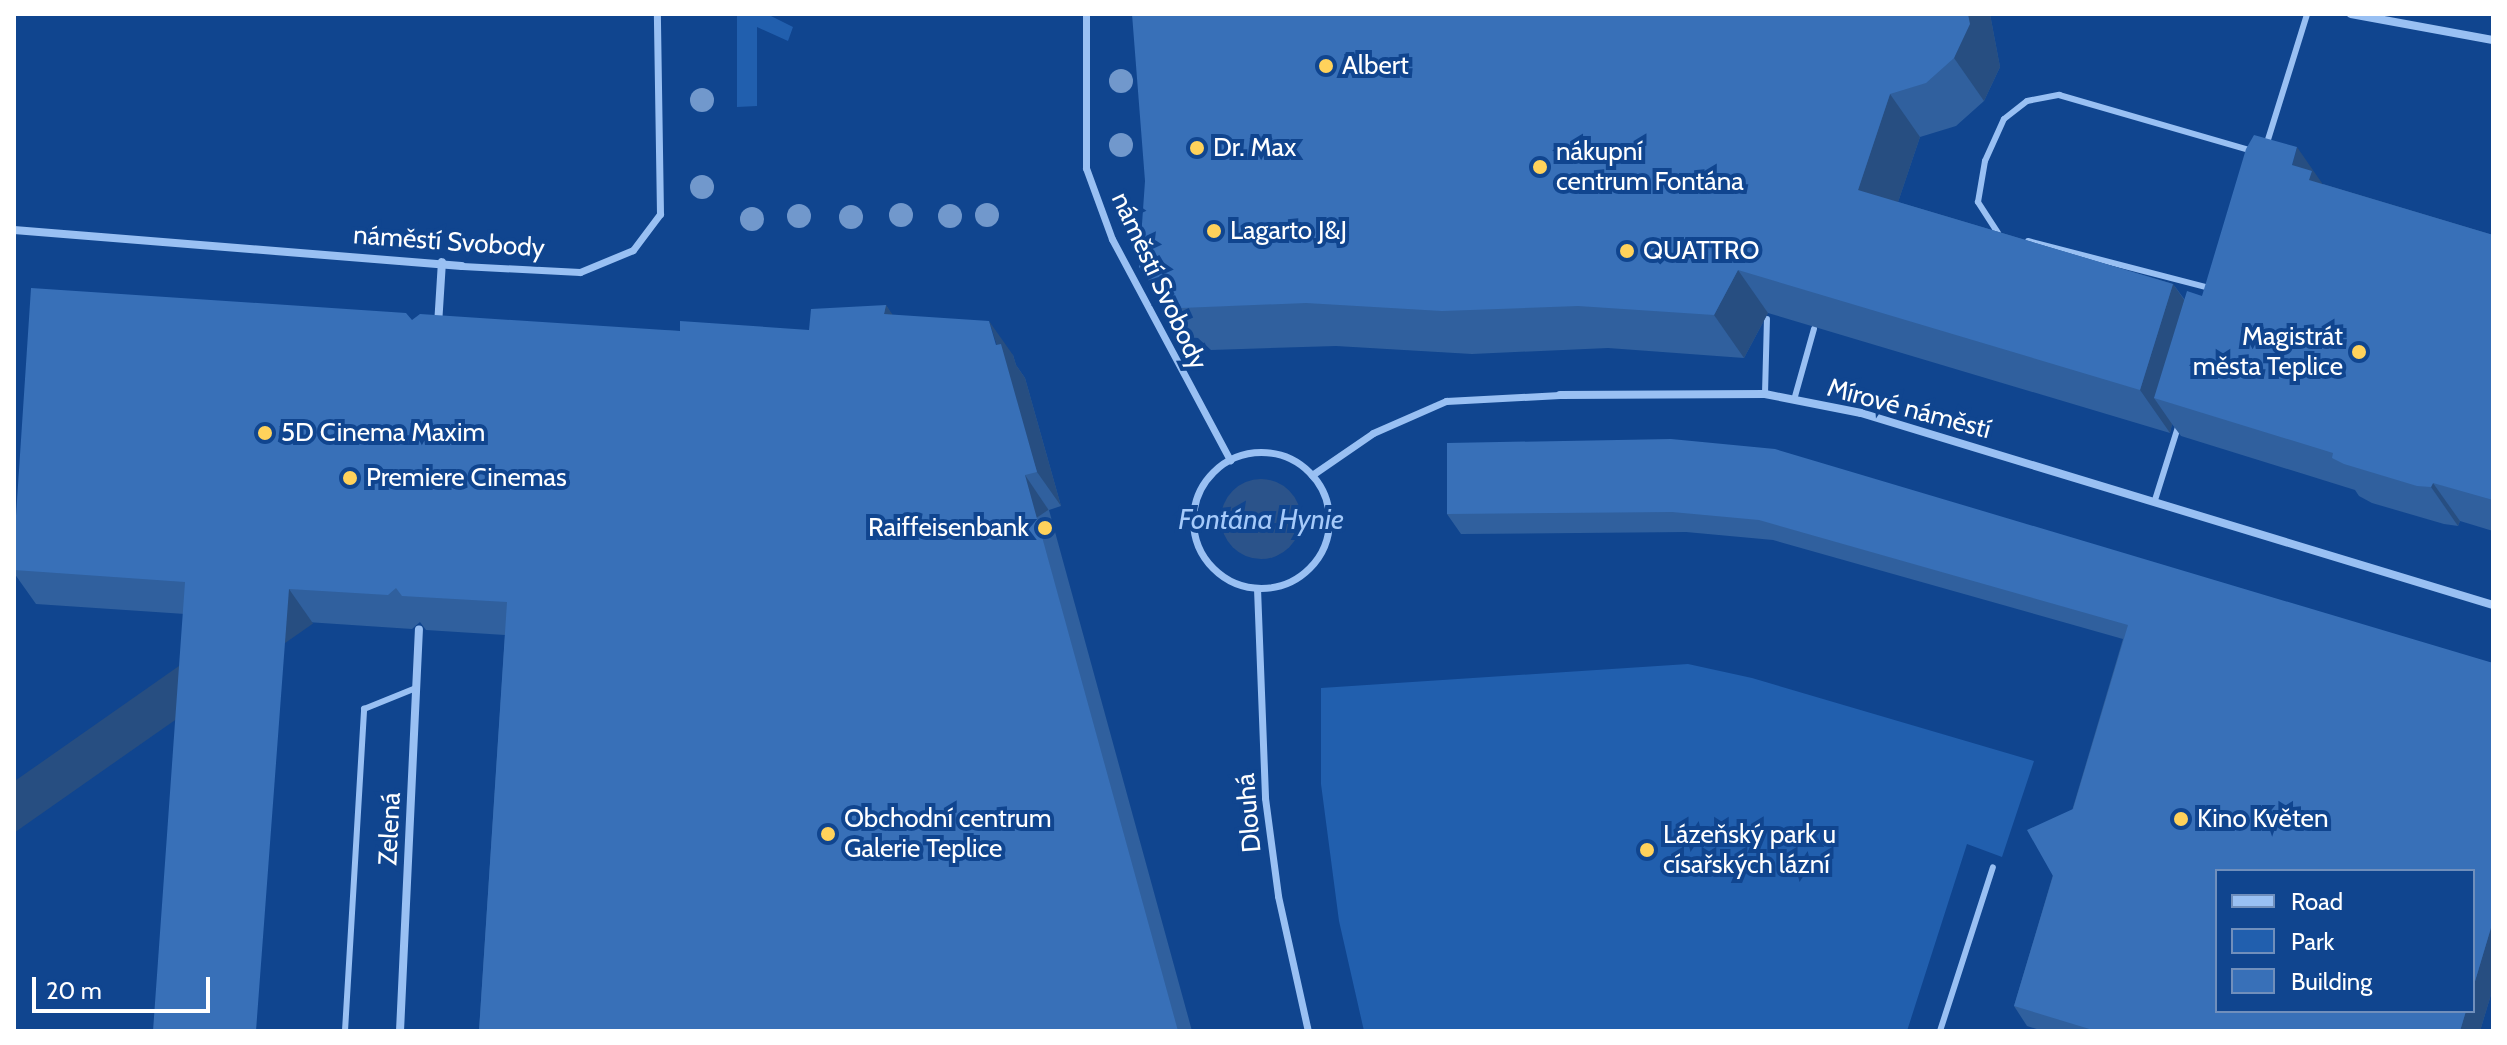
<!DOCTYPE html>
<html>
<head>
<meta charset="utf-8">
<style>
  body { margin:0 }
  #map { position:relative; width:2507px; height:1045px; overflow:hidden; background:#10458f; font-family:Cabin,sans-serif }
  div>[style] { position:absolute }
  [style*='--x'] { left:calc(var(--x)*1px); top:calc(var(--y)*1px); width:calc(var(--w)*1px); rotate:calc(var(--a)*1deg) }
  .green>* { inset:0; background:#215fae }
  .water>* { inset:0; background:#2b538a }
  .round { border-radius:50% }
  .service>* { height:6px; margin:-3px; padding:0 3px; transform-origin:3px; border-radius:3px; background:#99c0f3 }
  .pedestrian>* { height:7px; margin:-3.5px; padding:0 3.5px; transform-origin:3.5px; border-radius:3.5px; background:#99c0f3 }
  .pedestrian>.ring { margin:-3.5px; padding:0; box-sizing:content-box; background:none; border:7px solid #99c0f3; border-radius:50% }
  .minor>* { height:8px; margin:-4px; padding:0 4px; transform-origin:4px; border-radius:4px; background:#99c0f3 }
  .trees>* { width:24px; height:24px; margin:-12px; border-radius:50%; background:#7198cc }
  .wall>* { inset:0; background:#30609e }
  .shaded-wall>* { inset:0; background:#274e81; transform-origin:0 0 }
  .building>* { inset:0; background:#3870b8 }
  .dots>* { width:22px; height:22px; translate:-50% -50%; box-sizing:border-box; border:4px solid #10458f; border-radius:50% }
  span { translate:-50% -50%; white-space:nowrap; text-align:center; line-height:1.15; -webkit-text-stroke:8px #10458f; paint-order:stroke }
  .poi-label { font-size:26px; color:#fff }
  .left { translate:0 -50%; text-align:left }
  .right { translate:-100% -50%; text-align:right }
  .street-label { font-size:26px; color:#fff }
  .water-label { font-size:28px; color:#a5cafa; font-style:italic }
  .frame { position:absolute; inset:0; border:16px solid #fff; pointer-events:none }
  .legend { position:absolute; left:2215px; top:869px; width:260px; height:144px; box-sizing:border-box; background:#10458f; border:2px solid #708fbc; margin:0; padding:10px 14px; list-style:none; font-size:24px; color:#fff }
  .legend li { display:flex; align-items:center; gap:16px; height:40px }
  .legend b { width:40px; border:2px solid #708fbc }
  .scale { position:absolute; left:32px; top:977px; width:178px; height:36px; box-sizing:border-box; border:4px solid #fff; border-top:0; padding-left:10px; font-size:24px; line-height:28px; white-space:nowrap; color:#fff; -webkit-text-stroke:6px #10458f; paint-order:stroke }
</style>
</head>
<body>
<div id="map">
  <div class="green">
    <div style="clip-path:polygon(737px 14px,767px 14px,793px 27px,788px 41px,757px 27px,757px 106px,737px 107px)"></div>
    <div style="clip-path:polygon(1688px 664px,1752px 678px,2034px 761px,2002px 857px,1967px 844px,1907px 1031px,1364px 1031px,1339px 921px,1321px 784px,1321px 688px)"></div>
  </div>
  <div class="water">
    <div class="round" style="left:1221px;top:479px;width:80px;height:80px"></div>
  </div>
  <div class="service">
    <div style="--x:2266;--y:146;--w:138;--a:-72.7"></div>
    <div style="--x:1998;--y:233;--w:37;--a:-123"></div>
    <div style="--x:1978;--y:202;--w:42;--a:-80.3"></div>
    <div style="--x:1985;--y:161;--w:46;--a:-65.7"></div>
    <div style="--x:2004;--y:119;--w:29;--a:-38"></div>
    <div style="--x:2027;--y:101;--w:33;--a:-11"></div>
    <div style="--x:2059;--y:95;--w:202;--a:16.1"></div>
    <div style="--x:2028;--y:241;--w:188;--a:14.5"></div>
    <div style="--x:1765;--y:394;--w:75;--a:-88.5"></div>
    <div style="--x:1794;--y:400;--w:74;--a:-74.3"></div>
    <div style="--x:2155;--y:500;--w:80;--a:-72.5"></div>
    <div style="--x:345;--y:1031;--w:323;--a:-86.6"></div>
    <div style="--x:364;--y:709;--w:56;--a:-22"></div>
    <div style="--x:1940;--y:1031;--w:172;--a:-72.1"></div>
  </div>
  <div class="pedestrian">
    <div style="--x:1086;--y:14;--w:154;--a:90"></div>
    <div style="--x:1086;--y:168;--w:76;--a:69.9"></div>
    <div style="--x:1112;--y:239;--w:251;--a:61.9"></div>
    <div style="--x:462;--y:266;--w:118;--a:2.9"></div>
    <div style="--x:580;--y:272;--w:57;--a:-22.5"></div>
    <div style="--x:633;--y:250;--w:45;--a:-53.1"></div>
    <div style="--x:660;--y:214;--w:200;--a:-90.9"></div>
    <div class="ring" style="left:1193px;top:452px;width:129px;height:129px"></div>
    <div style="--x:1312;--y:475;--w:74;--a:-34.5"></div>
    <div style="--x:1373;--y:433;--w:80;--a:-23.7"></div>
    <div style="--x:1446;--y:401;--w:114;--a:-3"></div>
    <div style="--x:1257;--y:588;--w:210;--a:87.8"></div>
    <div style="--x:1265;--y:798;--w:99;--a:82.4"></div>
    <div style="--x:1278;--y:896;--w:138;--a:77.5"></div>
  </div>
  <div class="minor">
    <div style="--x:2351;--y:14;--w:144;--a:10.4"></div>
    <div style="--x:14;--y:230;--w:449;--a:4.6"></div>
    <div style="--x:438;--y:325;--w:63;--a:-86.4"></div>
    <div style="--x:1560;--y:395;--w:205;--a:-0.3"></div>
    <div style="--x:1765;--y:394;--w:98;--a:11.2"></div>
    <div style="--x:1861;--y:413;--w:661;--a:16.9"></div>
    <div style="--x:400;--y:1031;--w:402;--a:-87.3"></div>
  </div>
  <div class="trees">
    <div style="left:1121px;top:81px"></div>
    <div style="left:702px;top:100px"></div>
    <div style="left:1121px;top:145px"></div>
    <div style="left:702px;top:187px"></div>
    <div style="left:901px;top:215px"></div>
    <div style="left:987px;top:215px"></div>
    <div style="left:799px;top:216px"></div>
    <div style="left:950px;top:216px"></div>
    <div style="left:851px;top:217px"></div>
    <div style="left:752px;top:219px"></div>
  </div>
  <div class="wall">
    <div style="clip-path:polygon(1990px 14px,2000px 67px,1984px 101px,1956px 126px,1920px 137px,1898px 202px,2173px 284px,2185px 300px,2202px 296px,2323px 184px,2493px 235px,2493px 531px,2460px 521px,2458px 526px,2444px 524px,2372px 503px,2359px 496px,2355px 490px,2181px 436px,2172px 424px,2170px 433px,1768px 313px,1744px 358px,1608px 348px,1472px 354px,1336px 346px,1211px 350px,1198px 338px,1184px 337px,1154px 294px,1153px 287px,1139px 267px)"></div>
    <div style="clip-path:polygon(886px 305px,892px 315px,1013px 355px,1016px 365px,1025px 378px,1061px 506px,1049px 510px,1192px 1031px,479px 1031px,505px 635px,426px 630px,420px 622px,412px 629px,36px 604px,14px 573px,14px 546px,412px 320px,680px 331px,809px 330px)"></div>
    <div style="clip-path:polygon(1447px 443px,2493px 663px,2493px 988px,2480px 1031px,2043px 1031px,2027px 1026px,2014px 1006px,2123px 639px,1773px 540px,1686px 532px,1461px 534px,1447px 514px)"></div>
  </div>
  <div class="shaded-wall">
    <div style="clip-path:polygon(1968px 14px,1990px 14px,2000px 67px,1984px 101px,1954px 58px)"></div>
    <div style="clip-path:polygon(1890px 94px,1920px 137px,1888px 232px,1858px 190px)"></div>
    <div style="clip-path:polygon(2297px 147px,2324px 186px,2336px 219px,2292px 165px)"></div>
    <div style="clip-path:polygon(1738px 270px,1768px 313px,1744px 358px,1714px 315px)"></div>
    <div style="clip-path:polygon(2173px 284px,2203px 327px,2154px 398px,2172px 424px,2170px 433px,2140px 390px)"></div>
    <div style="clip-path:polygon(886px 305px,909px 339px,884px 314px)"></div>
    <div style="clip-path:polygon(989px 321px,1013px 355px,1016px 365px,1025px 378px,1061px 506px,1037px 472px)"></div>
    <div style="left:1025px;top:475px;width:42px;height:577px;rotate:56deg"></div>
    <div style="clip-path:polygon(2433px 483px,2460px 521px,2458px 526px,2431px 487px)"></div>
    <div style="left:289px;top:589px;width:42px;height:443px;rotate:55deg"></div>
    <div style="clip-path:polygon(2493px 921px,2493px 988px,2480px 1031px,2460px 1031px,2466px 1011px,2473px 1011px,2473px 988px)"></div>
  </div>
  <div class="building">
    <div style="clip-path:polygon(1132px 14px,1968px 14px,1970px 24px,1954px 58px,1926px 83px,1890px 94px,1858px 190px,2173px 284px,2140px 390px,1738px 270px,1714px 315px,1578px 306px,1442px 311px,1306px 303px,1181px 308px,1168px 295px,1154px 294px,1152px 279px,1139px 267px,1145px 181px)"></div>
    <div style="clip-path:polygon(2254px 135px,2297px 147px,2292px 165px,2312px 171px,2309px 180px,2493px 235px,2493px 500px,2433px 483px,2431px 487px,2417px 486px,2344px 464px,2332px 458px,2333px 453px,2154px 398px,2187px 291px,2202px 296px,2246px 149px)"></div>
    <div style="clip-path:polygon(31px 288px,406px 313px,412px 320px,420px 314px,680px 331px,680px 321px,809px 330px,811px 309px,886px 305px,884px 314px,989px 321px,996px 345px,1001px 344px,1037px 472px,1025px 475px,1178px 1031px,479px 1031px,507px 602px,402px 596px,396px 588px,388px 595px,289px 589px,256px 1031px,153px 1031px,185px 582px,14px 570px,14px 546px)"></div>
    <div style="clip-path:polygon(1671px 439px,1775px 449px,2493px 663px,2493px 921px,2473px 988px,2473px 871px,2217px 871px,2217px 1011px,2466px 1011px,2460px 1031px,2096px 1031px,2014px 1006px,2053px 876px,2027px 830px,2073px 809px,2128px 625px,1759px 520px,1672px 512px,1447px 514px,1447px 443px)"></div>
  </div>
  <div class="dots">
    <div style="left:1326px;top:66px;background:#ffd25b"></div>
    <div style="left:1197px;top:148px;background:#ffd25b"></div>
    <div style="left:1540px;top:167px;background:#ffd25b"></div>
    <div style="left:1214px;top:231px;background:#ffd25b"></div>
    <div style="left:1627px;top:251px;background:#ffd25b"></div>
    <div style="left:2359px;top:352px;background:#ffd25b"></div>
    <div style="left:265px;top:433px;background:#ffd25b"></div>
    <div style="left:350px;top:478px;background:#ffd25b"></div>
    <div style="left:1045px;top:528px;background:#ffd25b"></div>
    <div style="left:2181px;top:819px;background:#ffd25b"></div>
    <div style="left:828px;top:834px;background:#ffd25b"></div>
    <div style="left:1647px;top:850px;background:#ffd25b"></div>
  </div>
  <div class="poi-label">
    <span class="left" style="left:1342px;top:66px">Albert</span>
    <span class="left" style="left:1213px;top:148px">Dr. Max</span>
    <span class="left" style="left:1556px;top:167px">nákupní<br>centrum Fontána</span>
    <span class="left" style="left:1230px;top:231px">Lagarto J&amp;J</span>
    <span class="left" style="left:1643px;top:251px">QUATTRO</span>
    <span class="right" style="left:2343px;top:352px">Magistrát<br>města Teplice</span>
    <span class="left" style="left:281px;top:433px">5D Cinema Maxim</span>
    <span class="left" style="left:366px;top:478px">Premiere Cinemas</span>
    <span class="right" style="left:1029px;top:528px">Raiffeisenbank</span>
    <span class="left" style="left:844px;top:834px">Obchodní centrum<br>Galerie Teplice</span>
    <span class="left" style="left:2197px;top:819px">Kino Květen</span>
    <span class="left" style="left:1663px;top:850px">Lázeňský park u<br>císařských lázní</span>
  </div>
  <div class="street-label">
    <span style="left:449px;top:242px;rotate:4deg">náměstí Svobody</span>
    <span style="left:1159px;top:281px;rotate:65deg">náměstí Svobody</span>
    <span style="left:1909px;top:409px;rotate:15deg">Mírové náměstí</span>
    <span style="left:1249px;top:813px;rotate:-95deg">Dlouhá</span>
    <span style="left:390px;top:829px;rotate:-87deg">Zelená</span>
  </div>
  <div class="water-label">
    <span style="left:1261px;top:519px">Fontána Hynie</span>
  </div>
  <div class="frame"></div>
  <ul class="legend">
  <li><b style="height:10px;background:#99c0f3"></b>Road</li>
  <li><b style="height:22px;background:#215fae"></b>Park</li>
  <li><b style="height:22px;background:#3870b8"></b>Building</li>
  </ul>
  <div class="scale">20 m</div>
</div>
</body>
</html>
